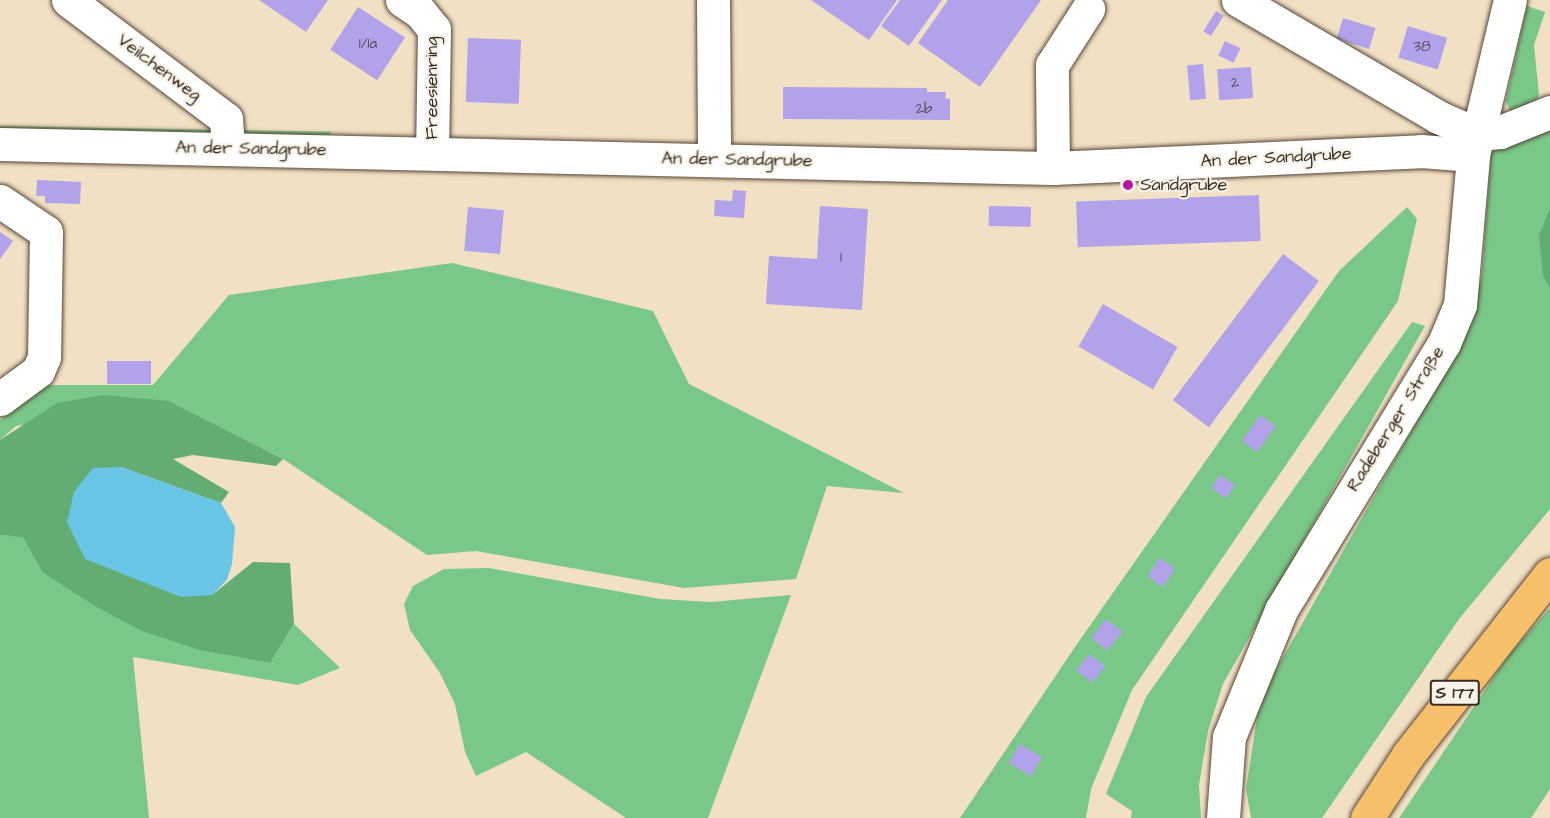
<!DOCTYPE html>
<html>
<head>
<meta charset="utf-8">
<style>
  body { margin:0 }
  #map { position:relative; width:1550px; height:818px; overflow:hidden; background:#f2e0c4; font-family:"Architects Daughter",sans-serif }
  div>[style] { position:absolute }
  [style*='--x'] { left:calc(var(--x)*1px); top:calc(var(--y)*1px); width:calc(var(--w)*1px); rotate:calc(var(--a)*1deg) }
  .green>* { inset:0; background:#7ac888; transform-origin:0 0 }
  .forest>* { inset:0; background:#63ac74 }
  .water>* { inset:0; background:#68c5e6 }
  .building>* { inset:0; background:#b1a2ea; transform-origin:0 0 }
  .roads { filter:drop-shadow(0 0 2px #564537) drop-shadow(0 0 2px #564537) }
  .minor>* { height:33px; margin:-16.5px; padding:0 16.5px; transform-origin:16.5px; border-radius:16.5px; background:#fff }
  .highway>* { height:33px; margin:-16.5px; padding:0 16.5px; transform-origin:16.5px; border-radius:16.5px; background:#f6c06b }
  .dots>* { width:16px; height:16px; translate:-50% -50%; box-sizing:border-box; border:3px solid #f7f3e8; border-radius:50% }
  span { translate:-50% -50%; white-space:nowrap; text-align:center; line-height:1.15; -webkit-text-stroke:4.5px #f7f3e8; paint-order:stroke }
  .number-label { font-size:15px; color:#584851 }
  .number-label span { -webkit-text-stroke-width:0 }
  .shield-label span { padding:2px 4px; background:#f7f3e8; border:2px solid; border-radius:4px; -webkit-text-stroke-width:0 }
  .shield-label { font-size:16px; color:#3b2a1e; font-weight:700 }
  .street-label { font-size:18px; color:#3b2a1e }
  .poi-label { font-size:18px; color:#3b2a1e }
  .left { translate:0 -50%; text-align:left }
</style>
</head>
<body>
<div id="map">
  <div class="green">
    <div style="clip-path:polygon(1527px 6px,1545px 12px,1534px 45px,1539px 95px,1536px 102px,1511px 114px,1506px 101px)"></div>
    <div style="clip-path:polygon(1550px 123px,1550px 209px,1543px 277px,1550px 289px,1550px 509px,1459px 619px,1322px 818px,1251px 818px,1246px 789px,1260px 698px,1462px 341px,1482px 276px,1491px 152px,1517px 135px)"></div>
    <div style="left:0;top:126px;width:331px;height:6px;rotate:1deg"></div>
    <div style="clip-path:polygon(1407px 207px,1417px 219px,1398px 301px,1132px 690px,1091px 789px,1086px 818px,960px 818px,1077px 644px,1339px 271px)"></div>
    <div style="clip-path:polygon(452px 263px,653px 311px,689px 384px,904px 493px,827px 486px,796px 579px,684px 588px,476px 551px,427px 555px,283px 459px,169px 401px,16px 426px,0 440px,0 420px,48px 385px,153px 385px,229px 295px)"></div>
    <div style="clip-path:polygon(1412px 322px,1425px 326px,1223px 684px,1208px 731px,1199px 785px,1201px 818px,1131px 818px,1132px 811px,1106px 794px,1146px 697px)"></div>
    <div style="clip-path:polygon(0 535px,23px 536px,42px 572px,203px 651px,270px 663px,294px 624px,340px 668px,298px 685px,133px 657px,149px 818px,0 818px)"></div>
    <div style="clip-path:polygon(489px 568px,660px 599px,711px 602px,791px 595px,708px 818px,626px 818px,526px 752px,476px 776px,465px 752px,455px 704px,440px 673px,410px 630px,404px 604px,413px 586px,444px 569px)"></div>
    <div style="clip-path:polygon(1550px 608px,1550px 789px,1531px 818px,1399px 818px,1508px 656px)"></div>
  </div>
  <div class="forest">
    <div style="clip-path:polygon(1550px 209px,1550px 289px,1543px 277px,1539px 235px)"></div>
    <div style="clip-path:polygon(103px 395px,169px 401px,283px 459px,276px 466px,193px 455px,173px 459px,229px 492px,221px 503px,121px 467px,212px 595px,253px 562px,290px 563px,294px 624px,270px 663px,203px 651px,142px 631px,95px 606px,42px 572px,23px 537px,0 535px,0 440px,57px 403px)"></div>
  </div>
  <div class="water">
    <div style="clip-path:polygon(121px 467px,221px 503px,235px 527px,232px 564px,227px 580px,212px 595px,181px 597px,85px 559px,67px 522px,74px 492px,93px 468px)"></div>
  </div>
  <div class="building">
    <div style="clip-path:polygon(259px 0,328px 0,306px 32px)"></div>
    <div style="clip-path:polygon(811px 0,897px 0,869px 40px)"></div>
    <div style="clip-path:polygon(900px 0,942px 0,909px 46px,881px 26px)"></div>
    <div style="clip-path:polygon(948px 0,1041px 0,980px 87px,918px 43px)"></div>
    <div style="left:358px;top:7px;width:56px;height:51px;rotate:33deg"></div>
    <div style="left:1216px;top:11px;width:9px;height:24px;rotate:32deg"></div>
    <div style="left:1343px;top:18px;width:34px;height:22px;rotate:17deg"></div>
    <div style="left:1408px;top:26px;width:41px;height:33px;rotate:17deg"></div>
    <div style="left:468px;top:38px;width:53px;height:64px;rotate:2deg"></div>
    <div style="left:1225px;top:41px;width:17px;height:16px;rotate:25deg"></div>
    <div style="left:1203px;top:64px;width:35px;height:16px;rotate:85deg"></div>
    <div style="left:1251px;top:67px;width:31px;height:34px;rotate:86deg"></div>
    <div style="clip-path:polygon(783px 87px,927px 88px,927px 92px,946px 92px,945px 98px,950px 99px,950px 120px,783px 119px)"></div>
    <div style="clip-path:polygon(37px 180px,81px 182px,80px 204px,45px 203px,45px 196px,36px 196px)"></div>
    <div style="clip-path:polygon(733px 190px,746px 191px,744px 218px,714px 216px,715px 200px,732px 201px)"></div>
    <div style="left:1259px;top:195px;width:46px;height:183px;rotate:88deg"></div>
    <div style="clip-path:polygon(820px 206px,868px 209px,862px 310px,766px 304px,769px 256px,817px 259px)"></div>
    <div style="left:989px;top:206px;width:42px;height:20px;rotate:1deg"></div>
    <div style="left:468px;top:207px;width:36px;height:44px;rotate:5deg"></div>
    <div style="clip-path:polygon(0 232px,13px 241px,0 259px)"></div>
    <div style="left:1283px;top:254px;width:45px;height:183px;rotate:37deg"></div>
    <div style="left:1103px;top:304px;width:86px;height:49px;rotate:30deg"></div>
    <div style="left:107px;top:361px;width:44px;height:23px"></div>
    <div style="left:1260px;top:415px;width:19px;height:32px;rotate:35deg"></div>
    <div style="left:1220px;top:475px;width:18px;height:16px;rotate:34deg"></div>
    <div style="left:1159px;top:558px;width:19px;height:22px;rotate:32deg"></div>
    <div style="left:1106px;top:619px;width:21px;height:24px;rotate:39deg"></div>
    <div style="left:1089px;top:654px;width:20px;height:21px;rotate:37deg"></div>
    <div style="left:1020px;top:744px;width:26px;height:22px;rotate:31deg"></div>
  </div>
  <div class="roads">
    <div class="minor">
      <div style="--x:68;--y:0;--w:198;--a:37"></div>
      <div style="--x:226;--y:119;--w:29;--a:86"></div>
      <div style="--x:402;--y:0;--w:22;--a:34"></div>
      <div style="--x:420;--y:12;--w:22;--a:51"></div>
      <div style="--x:434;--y:29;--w:124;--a:90.9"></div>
      <div style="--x:713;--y:0;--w:159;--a:89.6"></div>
      <div style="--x:1238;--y:0;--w:232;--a:30.3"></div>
      <div style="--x:1438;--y:117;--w:43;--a:23.6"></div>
      <div style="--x:1477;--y:134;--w:23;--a:-5"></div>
      <div style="--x:1500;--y:132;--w:54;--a:-21.8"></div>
      <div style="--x:0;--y:144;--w:1053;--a:1.31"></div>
      <div style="--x:1053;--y:168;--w:368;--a:-2.6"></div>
      <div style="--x:1421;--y:151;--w:52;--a:4.4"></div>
      <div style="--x:1053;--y:168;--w:103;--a:-90.6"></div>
      <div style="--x:1052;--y:65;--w:67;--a:-57.3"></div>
      <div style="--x:0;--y:201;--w:55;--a:34"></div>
      <div style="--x:46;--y:232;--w:125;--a:90.9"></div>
      <div style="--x:44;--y:357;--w:15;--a:113"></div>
      <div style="--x:38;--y:371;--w:47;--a:143.6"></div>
      <div style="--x:1223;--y:818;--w:81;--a:-85.8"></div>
      <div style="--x:1229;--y:737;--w:137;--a:-67.7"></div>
      <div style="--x:1281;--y:610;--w:313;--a:-58.6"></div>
      <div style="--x:1444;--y:343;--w:41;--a:-67.2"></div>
      <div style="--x:1460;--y:305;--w:151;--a:-85"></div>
      <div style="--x:1473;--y:155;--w:159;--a:-76.6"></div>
    </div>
    <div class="highway">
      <div style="--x:1367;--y:818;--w:75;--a:-56.9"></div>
      <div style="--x:1408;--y:755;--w:230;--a:-51.9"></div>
    </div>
  </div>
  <div class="dots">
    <div style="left:1128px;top:185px;background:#b5179e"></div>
  </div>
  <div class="number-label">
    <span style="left:368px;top:44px">1/1a</span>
    <span style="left:1422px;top:47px">38</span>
    <span style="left:1235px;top:83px">2</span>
    <span style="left:924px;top:109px">2b</span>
    <span style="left:841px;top:258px">1</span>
  </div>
  <div class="shield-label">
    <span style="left:1455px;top:693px">S 177</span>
  </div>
  <div class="street-label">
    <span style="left:159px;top:68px;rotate:37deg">Veilchenweg</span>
    <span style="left:432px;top:88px;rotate:-90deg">Freesienring</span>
    <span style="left:251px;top:149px;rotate:1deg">An der Sandgrube</span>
    <span style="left:1276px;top:158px;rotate:-3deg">An der Sandgrube</span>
    <span style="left:737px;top:160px;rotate:1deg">An der Sandgrube</span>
    <span style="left:1396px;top:419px;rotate:-58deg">Radeberger Straße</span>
  </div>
  <div class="poi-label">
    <span class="left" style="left:1140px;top:185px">Sandgrube</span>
  </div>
</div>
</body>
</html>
